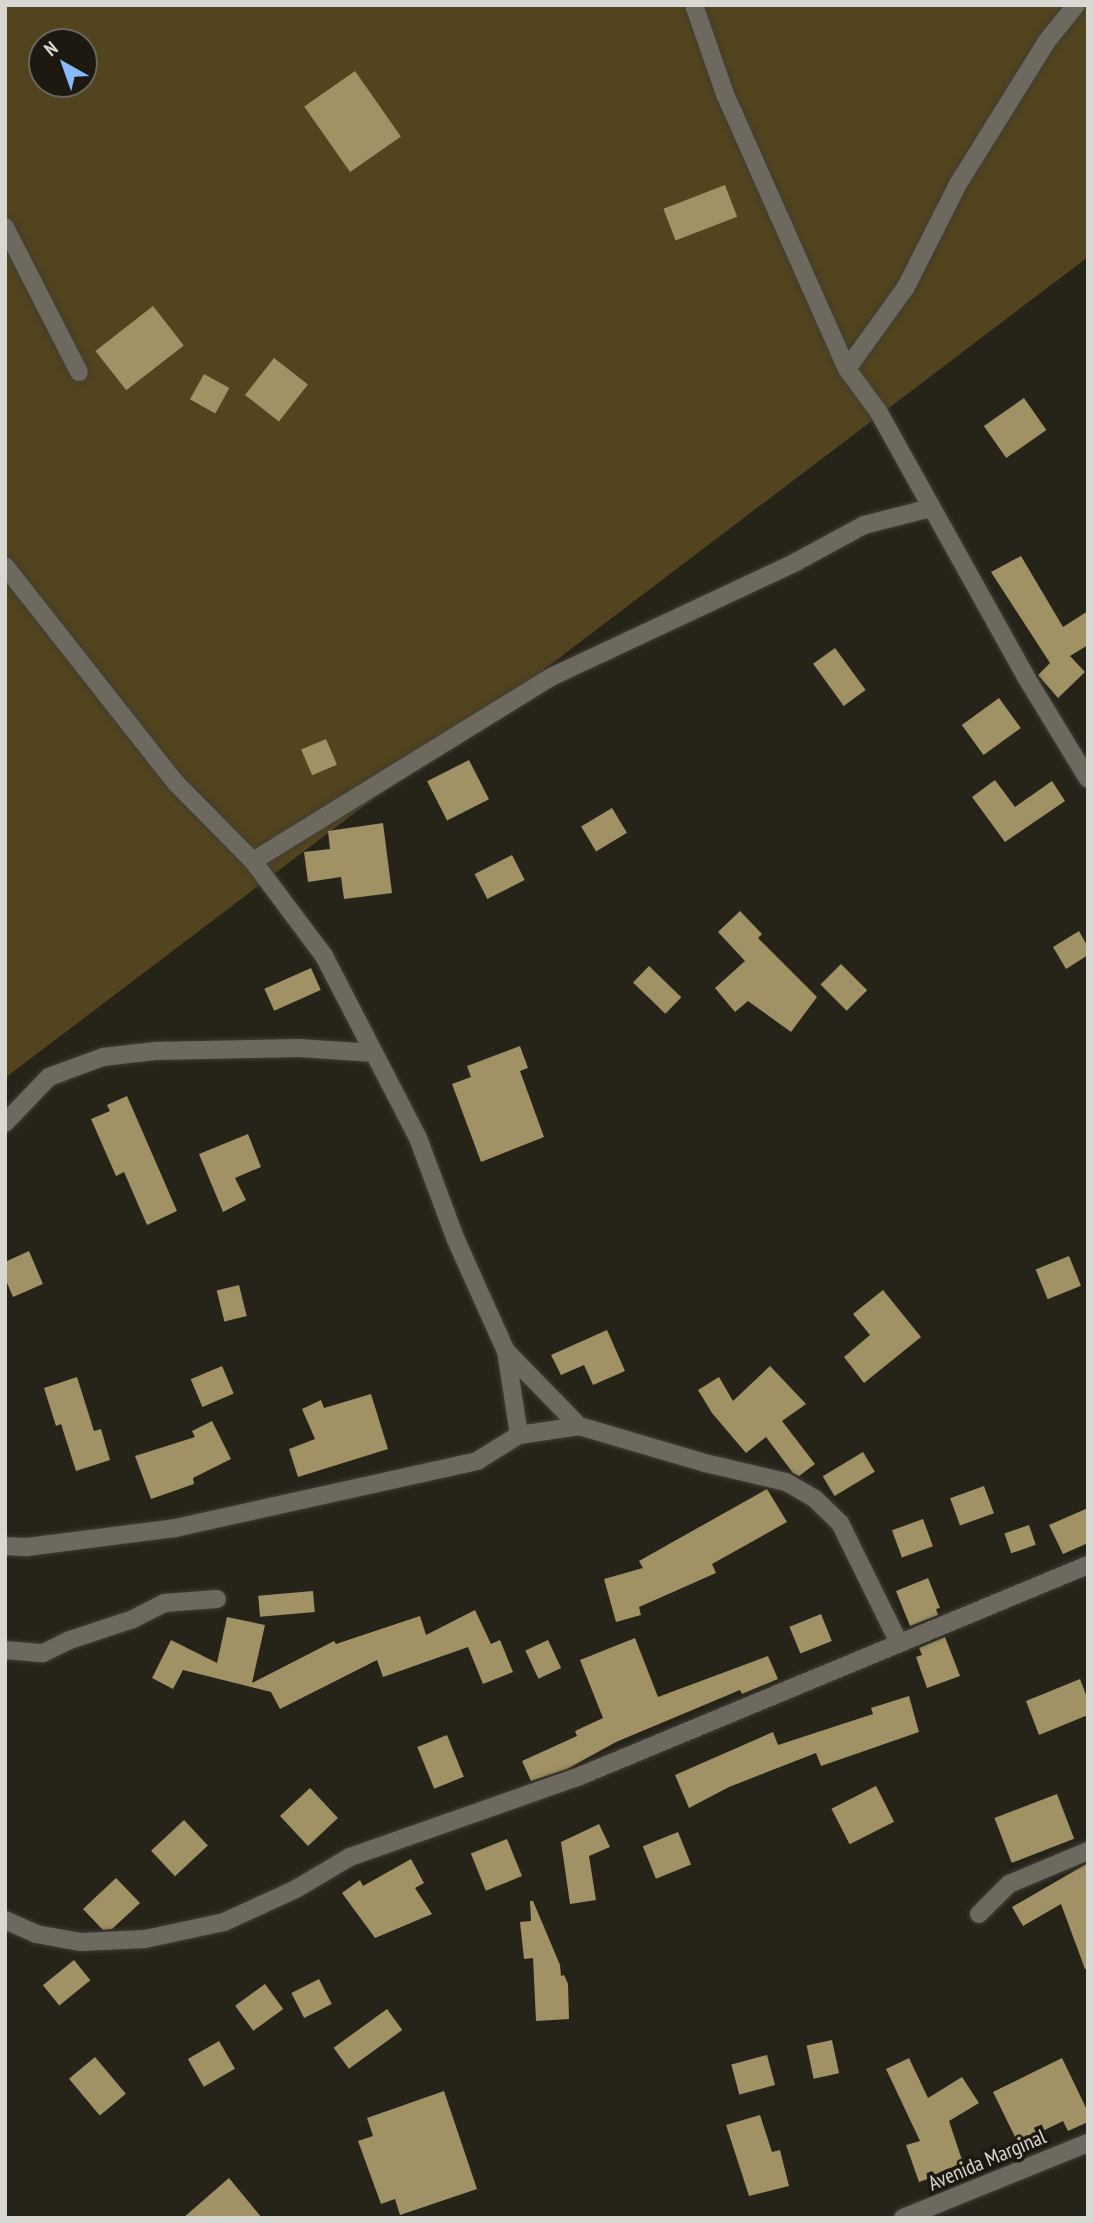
<!DOCTYPE html>
<html>
<head>
<meta charset="utf-8">
<style>
  body { margin:0 }
  #map { position:relative; width:1093px; height:2223px; overflow:hidden; background:#262319; font-family:"PT Sans Narrow",sans-serif }
  div>[style] { position:absolute }
  [style*='--x'] { left:calc(var(--x)*1px); top:calc(var(--y)*1px); width:calc(var(--w)*1px); rotate:calc(var(--a)*1deg) }
  .green>* { inset:0; background:#51441e }
  .building>* { inset:0; background:#a19265; transform-origin:0 0 }
  .roads { filter:drop-shadow(0 0 2px #3f3d35) drop-shadow(0 0 2px #3f3d35) }
  .minor>* { height:18px; margin:-9px; padding:0 9px; transform-origin:9px; border-radius:9px; background:#6d695e }
  span { translate:-50% -50%; white-space:nowrap; text-align:center; line-height:1.15; -webkit-text-stroke:7px #1d1910; paint-order:stroke }
  .street-label { font-size:21px; color:#d9d7d1 }
  .frame { position:absolute; inset:0; border:7px solid #d9d7d1; pointer-events:none }
  .north { position:absolute; left:28px; top:28px; width:70px; height:70px; box-sizing:border-box; background:#1d1910; border:2px solid #68655d; border-radius:50%; rotate:320deg; font-size:19px; font-weight:700; line-height:28px; text-align:center; color:#d9d7d1 }
  .north::after { content:''; display:block; margin:auto; width:24px; height:32px; background:#87bbfb; clip-path:polygon(50% 0,100% 100%,50% 72%,0 100%) }
</style>
</head>
<body>
<div id="map">
  <div class="green">
    <div style="clip-path:polygon(evenodd,5px 5px,1088px 5px,1088px 257px,5px 1078px,5px 5px,42px 42px,84px 42px,84px 84px,42px 84px,42px 42px)"></div>
  </div>
  <div class="building">
    <div style="left:355px;top:71px;width:80px;height:62px;rotate:55deg"></div>
    <div style="left:725px;top:185px;width:34px;height:66px;rotate:69deg"></div>
    <div style="left:153px;top:306px;width:50px;height:73px;rotate:52deg"></div>
    <div style="left:274px;top:358px;width:43px;height:47px;rotate:38deg"></div>
    <div style="left:204px;top:374px;width:29px;height:29px;rotate:29deg"></div>
    <div style="left:1024px;top:398px;width:39px;height:49px;rotate:55deg"></div>
    <div style="clip-path:polygon(1021px 556px,1063px 627px,1088px 611px,1088px 645px,1070px 656px,1085px 672px,1058px 698px,1038px 675px,1050px 663px,991px 572px)"></div>
    <div style="left:835px;top:648px;width:52px;height:27px;rotate:54deg"></div>
    <div style="left:999px;top:698px;width:37px;height:46px;rotate:54deg"></div>
    <div style="left:326px;top:739px;width:28px;height:27px;rotate:67deg"></div>
    <div style="left:469px;top:760px;width:44px;height:47px;rotate:63deg"></div>
    <div style="clip-path:polygon(995px 780px,1015px 807px,1052px 781px,1065px 801px,1005px 842px,972px 797px)"></div>
    <div style="left:612px;top:808px;width:29px;height:36px;rotate:59deg"></div>
    <div style="clip-path:polygon(383px 823px,392px 893px,344px 899px,341px 877px,308px 882px,304px 852px,330px 849px,328px 831px)"></div>
    <div style="left:512px;top:855px;width:28px;height:42px;rotate:63deg"></div>
    <div style="clip-path:polygon(740px 911px,762px 934px,758px 938px,817px 997px,791px 1032px,748px 1001px,735px 1012px,715px 988px,745px 961px,718px 932px)"></div>
    <div style="clip-path:polygon(1079px 931px,1088px 947px,1088px 955px,1066px 969px,1053px 947px)"></div>
    <div style="left:841px;top:964px;width:37px;height:29px;rotate:45deg"></div>
    <div style="left:649px;top:966px;width:45px;height:23px;rotate:44deg"></div>
    <div style="left:311px;top:968px;width:24px;height:51px;rotate:66deg"></div>
    <div style="clip-path:polygon(520px 1046px,528px 1068px,520px 1071px,544px 1137px,481px 1162px,452px 1084px,471px 1077px,467px 1066px)"></div>
    <div style="clip-path:polygon(127px 1096px,177px 1211px,147px 1225px,124px 1172px,116px 1176px,91px 1119px,110px 1111px,107px 1105px)"></div>
    <div style="clip-path:polygon(248px 1134px,261px 1167px,235px 1178px,246px 1200px,223px 1212px,199px 1154px)"></div>
    <div style="clip-path:polygon(29px 1251px,43px 1284px,13px 1297px,5px 1278px,5px 1262px)"></div>
    <div style="left:1069px;top:1256px;width:32px;height:36px;rotate:68deg"></div>
    <div style="left:239px;top:1285px;width:32px;height:23px;rotate:76deg"></div>
    <div style="clip-path:polygon(883px 1290px,921px 1337px,864px 1383px,844px 1357px,870px 1335px,853px 1314px)"></div>
    <div style="clip-path:polygon(607px 1330px,625px 1371px,593px 1385px,584px 1365px,561px 1375px,551px 1355px)"></div>
    <div style="left:222px;top:1366px;width:30px;height:34px;rotate:67deg"></div>
    <div style="clip-path:polygon(770px 1366px,806px 1404px,782px 1421px,815px 1464px,799px 1476px,793px 1473px,766px 1437px,746px 1453px,712px 1413px,698px 1390px,719px 1377px,733px 1401px)"></div>
    <div style="clip-path:polygon(77px 1377px,94px 1431px,101px 1429px,110px 1460px,76px 1471px,61px 1424px,56px 1426px,44px 1388px)"></div>
    <div style="clip-path:polygon(371px 1394px,388px 1449px,298px 1477px,289px 1449px,315px 1439px,302px 1409px,321px 1400px,324px 1408px)"></div>
    <div style="clip-path:polygon(212px 1421px,231px 1459px,193px 1478px,194px 1484px,151px 1499px,135px 1456px,195px 1437px,192px 1431px)"></div>
    <div style="left:863px;top:1452px;width:23px;height:47px;rotate:59deg"></div>
    <div style="left:984px;top:1486px;width:29px;height:36px;rotate:70deg"></div>
    <div style="clip-path:polygon(767px 1489px,787px 1522px,712px 1564px,716px 1573px,639px 1607px,641px 1615px,616px 1622px,604px 1579px,643px 1568px,639px 1561px)"></div>
    <div style="clip-path:polygon(1088px 1508px,1088px 1543px,1063px 1554px,1049px 1525px)"></div>
    <div style="left:923px;top:1519px;width:29px;height:33px;rotate:70deg"></div>
    <div style="left:1029px;top:1525px;width:21px;height:26px;rotate:71deg"></div>
    <div style="clip-path:polygon(928px 1578px,940px 1608px,936px 1609px,938px 1615px,910px 1626px,896px 1591px)"></div>
    <div style="left:313px;top:1591px;width:21px;height:55px;rotate:85deg"></div>
    <div style="clip-path:polygon(475px 1610px,491px 1644px,500px 1640px,513px 1672px,483px 1684px,468px 1647px,383px 1677px,377px 1660px,280px 1709px,271px 1692px,183px 1670px,173px 1689px,152px 1678px,171px 1640px,217px 1663px,227px 1617px,265px 1625px,252px 1683px,334px 1641px,336px 1644px,420px 1616px,426px 1635px)"></div>
    <div style="left:821px;top:1614px;width:29px;height:34px;rotate:68deg"></div>
    <div style="clip-path:polygon(945px 1637px,960px 1676px,927px 1688px,916px 1657px,922px 1655px,919px 1648px)"></div>
    <div style="clip-path:polygon(635px 1638px,658px 1697px,768px 1656px,778px 1679px,742px 1694px,740px 1690px,616px 1742px,567px 1769px,531px 1781px,522px 1761px,577px 1736px,575px 1731px,603px 1718px,580px 1660px)"></div>
    <div style="left:548px;top:1640px;width:31px;height:25px;rotate:65deg"></div>
    <div style="clip-path:polygon(1080px 1679px,1088px 1700px,1088px 1715px,1039px 1735px,1026px 1701px)"></div>
    <div style="clip-path:polygon(909px 1696px,919px 1732px,821px 1766px,816px 1753px,729px 1787px,689px 1808px,675px 1775px,773px 1732px,778px 1745px,873px 1714px,871px 1708px)"></div>
    <div style="left:447px;top:1735px;width:45px;height:32px;rotate:68deg"></div>
    <div style="left:876px;top:1786px;width:40px;height:50px;rotate:63deg"></div>
    <div style="left:310px;top:1788px;width:41px;height:41px;rotate:47deg"></div>
    <div style="left:1057px;top:1794px;width:48px;height:67px;rotate:69deg"></div>
    <div style="left:184px;top:1820px;width:35px;height:45px;rotate:47deg"></div>
    <div style="clip-path:polygon(599px 1824px,610px 1847px,589px 1856px,596px 1900px,570px 1904px,561px 1842px)"></div>
    <div style="left:678px;top:1832px;width:35px;height:38px;rotate:68deg"></div>
    <div style="left:507px;top:1839px;width:40px;height:39px;rotate:68deg"></div>
    <div style="clip-path:polygon(411px 1859px,424px 1883px,415px 1888px,432px 1914px,375px 1938px,342px 1893px,360px 1880px,363px 1886px)"></div>
    <div style="clip-path:polygon(1088px 1863px,1088px 1969px,1085px 1969px,1061px 1904px,1023px 1926px,1012px 1907px)"></div>
    <div style="clip-path:polygon(116px 1878px,140px 1903px,112px 1929px,103px 1930px,83px 1909px)"></div>
    <div style="clip-path:polygon(530px 1901px,533px 1901px,560px 1965px,561px 1976px,564px 1975px,568px 1984px,569px 2019px,536px 2021px,533px 1958px,524px 1959px,520px 1922px,531px 1921px)"></div>
    <div style="left:74px;top:1960px;width:26px;height:40px;rotate:51deg"></div>
    <div style="left:319px;top:1979px;width:28px;height:31px;rotate:63deg"></div>
    <div style="left:265px;top:1984px;width:31px;height:37px;rotate:54deg"></div>
    <div style="left:387px;top:2009px;width:26px;height:66px;rotate:54deg"></div>
    <div style="left:832px;top:2040px;width:34px;height:26px;rotate:78deg"></div>
    <div style="left:219px;top:2041px;width:32px;height:36px;rotate:60deg"></div>
    <div style="left:767px;top:2055px;width:31px;height:37px;rotate:75deg"></div>
    <div style="left:95px;top:2057px;width:48px;height:34px;rotate:50deg"></div>
    <div style="clip-path:polygon(909px 2058px,928px 2098px,962px 2077px,979px 2103px,949px 2121px,964px 2166px,919px 2182px,906px 2145px,920px 2141px,886px 2069px)"></div>
    <div style="clip-path:polygon(1062px 2058px,1088px 2112px,1088px 2122px,1068px 2131px,1063px 2121px,1018px 2143px,993px 2092px)"></div>
    <div style="clip-path:polygon(444px 2091px,477px 2189px,400px 2215px,395px 2199px,381px 2204px,358px 2141px,373px 2136px,367px 2118px)"></div>
    <div style="clip-path:polygon(760px 2115px,772px 2152px,780px 2150px,789px 2186px,749px 2196px,726px 2125px)"></div>
    <div style="clip-path:polygon(229px 2178px,262px 2218px,183px 2218px)"></div>
  </div>
  <div class="roads">
    <div class="minor">
      <div style="--x:694;--y:5;--w:94;--a:70.8"></div>
      <div style="--x:725;--y:94;--w:301;--a:66.1"></div>
      <div style="--x:847;--y:369;--w:52;--a:53.6"></div>
      <div style="--x:878;--y:411;--w:304;--a:60.9"></div>
      <div style="--x:1026;--y:677;--w:119;--a:58.7"></div>
      <div style="--x:5;--y:227;--w:163;--a:63"></div>
      <div style="--x:847;--y:369;--w:101;--a:-54.3"></div>
      <div style="--x:906;--y:287;--w:115;--a:-63.2"></div>
      <div style="--x:958;--y:184;--w:168;--a:-58.1"></div>
      <div style="--x:1047;--y:41;--w:46;--a:-51.1"></div>
      <div style="--x:5;--y:566;--w:276;--a:51.8"></div>
      <div style="--x:176;--y:783;--w:110;--a:45.4"></div>
      <div style="--x:253;--y:861;--w:119;--a:53.2"></div>
      <div style="--x:324;--y:956;--w:205;--a:62.7"></div>
      <div style="--x:418;--y:1138;--w:109;--a:69.6"></div>
      <div style="--x:456;--y:1240;--w:122;--a:65.8"></div>
      <div style="--x:506;--y:1351;--w:85;--a:81.2"></div>
      <div style="--x:253;--y:861;--w:352;--a:-31.7"></div>
      <div style="--x:553;--y:676;--w:266;--a:-25.1"></div>
      <div style="--x:794;--y:563;--w:80;--a:-28.5"></div>
      <div style="--x:864;--y:525;--w:69;--a:-14.2"></div>
      <div style="--x:5;--y:1123;--w:64;--a:-46.3"></div>
      <div style="--x:49;--y:1077;--w:58;--a:-20.3"></div>
      <div style="--x:103;--y:1057;--w:52;--a:-6.6"></div>
      <div style="--x:155;--y:1051;--w:144;--a:-1.2"></div>
      <div style="--x:299;--y:1048;--w:75;--a:3.8"></div>
      <div style="--x:506;--y:1351;--w:105;--a:45.8"></div>
      <div style="--x:5;--y:1546;--w:22;--a:3"></div>
      <div style="--x:27;--y:1547;--w:149;--a:-7.3"></div>
      <div style="--x:175;--y:1528;--w:309;--a:-12.5"></div>
      <div style="--x:477;--y:1461;--w:49;--a:-31.8"></div>
      <div style="--x:519;--y:1435;--w:61;--a:-8.5"></div>
      <div style="--x:579;--y:1426;--w:131;--a:16.4"></div>
      <div style="--x:705;--y:1463;--w:83;--a:13.2"></div>
      <div style="--x:786;--y:1482;--w:32;--a:30"></div>
      <div style="--x:814;--y:1498;--w:36;--a:44"></div>
      <div style="--x:840;--y:1523;--w:134;--a:63.8"></div>
      <div style="--x:5;--y:1650;--w:38;--a:5"></div>
      <div style="--x:43;--y:1653;--w:30;--a:-26"></div>
      <div style="--x:70;--y:1640;--w:66;--a:-18.4"></div>
      <div style="--x:133;--y:1619;--w:35;--a:-27"></div>
      <div style="--x:164;--y:1603;--w:53;--a:-4.3"></div>
      <div style="--x:979;--y:1914;--w:42;--a:-45"></div>
      <div style="--x:1009;--y:1884;--w:86;--a:-22.7"></div>
      <div style="--x:5;--y:1920;--w:34;--a:24"></div>
      <div style="--x:36;--y:1934;--w:46;--a:10.1"></div>
      <div style="--x:81;--y:1942;--w:64;--a:-2.7"></div>
      <div style="--x:145;--y:1939;--w:81;--a:-12.1"></div>
      <div style="--x:224;--y:1922;--w:79;--a:-24.6"></div>
      <div style="--x:296;--y:1889;--w:63;--a:-30.7"></div>
      <div style="--x:350;--y:1857;--w:244;--a:-19.4"></div>
      <div style="--x:580;--y:1776;--w:550;--a:-22.56"></div>
      <div style="--x:903;--y:2218;--w:200;--a:-22.1"></div>
    </div>
  </div>
  <div class="street-label">
    <span style="left:987px;top:2160px;rotate:-23deg">Avenida Marginal</span>
  </div>
  <div class="frame"></div>
  <div class="north">N</div>
</div>
</body>
</html>
